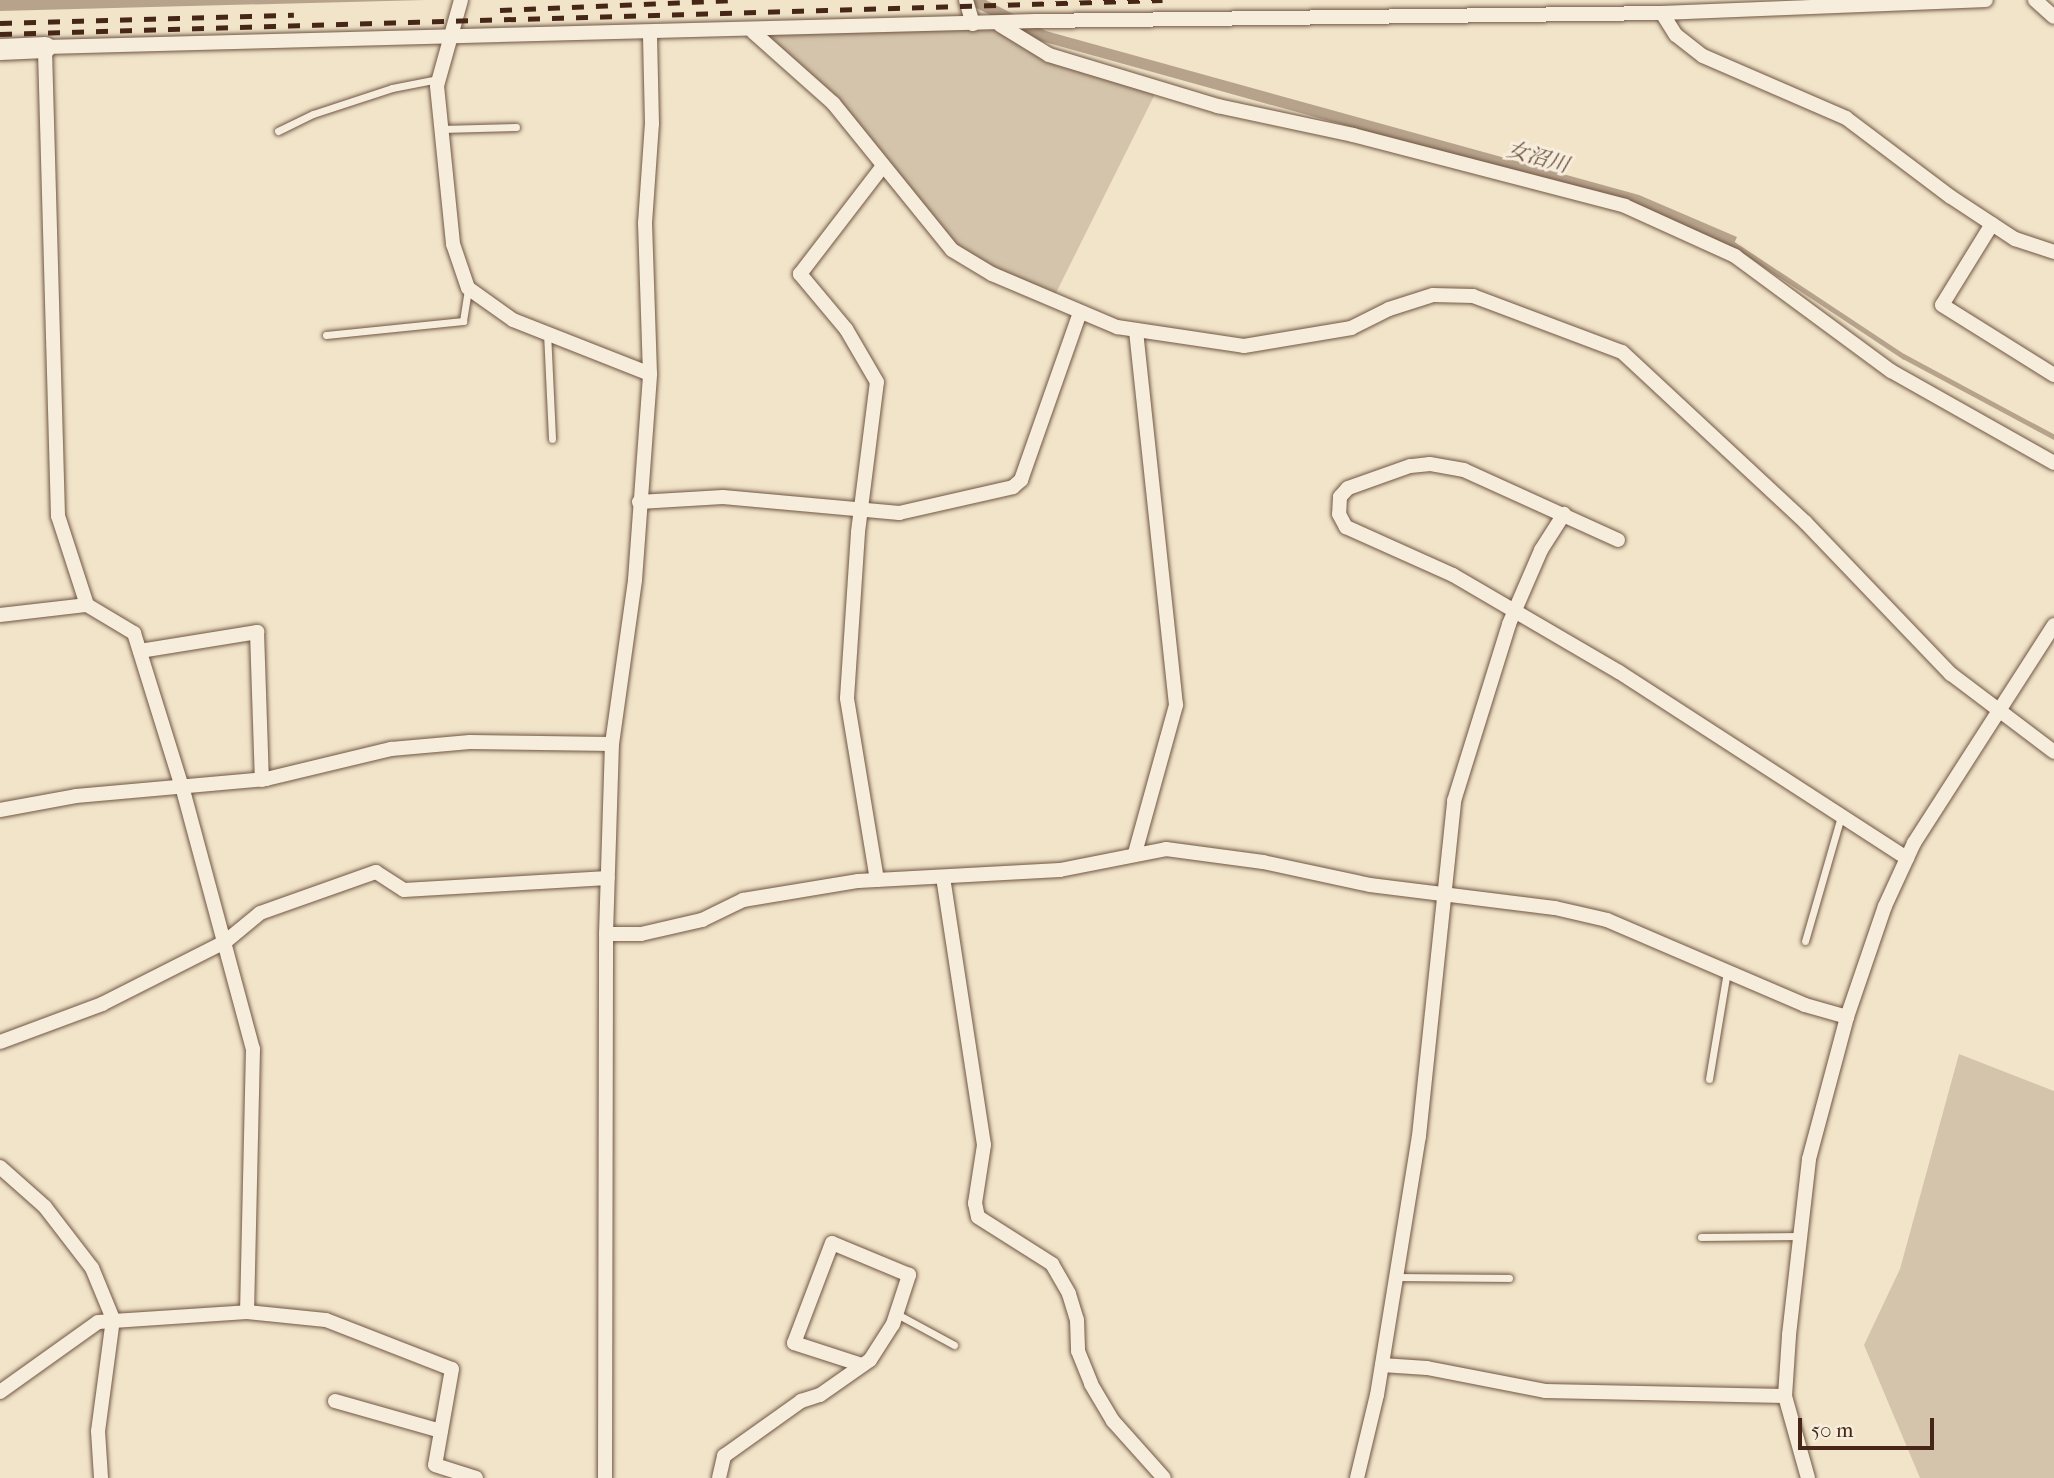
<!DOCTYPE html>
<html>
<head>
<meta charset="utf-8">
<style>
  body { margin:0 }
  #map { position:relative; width:2054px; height:1478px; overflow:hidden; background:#f1e4c9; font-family:"IM FELL French Canon","Noto Serif JP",serif }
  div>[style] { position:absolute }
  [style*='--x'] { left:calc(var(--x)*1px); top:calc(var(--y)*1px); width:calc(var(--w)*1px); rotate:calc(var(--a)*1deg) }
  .green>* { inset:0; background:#d4c4ab }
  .water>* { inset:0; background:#b7a38c }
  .stream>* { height:5px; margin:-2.5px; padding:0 2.5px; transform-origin:2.5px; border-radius:2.5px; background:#b7a38c }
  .roads { filter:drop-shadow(0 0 2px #715644) drop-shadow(0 0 2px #715644) }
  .lane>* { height:7px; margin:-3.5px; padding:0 3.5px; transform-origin:3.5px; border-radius:3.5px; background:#f6eddc }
  .street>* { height:14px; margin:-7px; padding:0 7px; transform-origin:7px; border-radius:7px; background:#f6eddc }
  .secondary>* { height:21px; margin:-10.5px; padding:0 10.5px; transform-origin:10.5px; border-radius:10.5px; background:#f6eddc }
  .rail>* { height:5px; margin-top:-2.5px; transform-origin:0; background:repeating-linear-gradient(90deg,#462617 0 12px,transparent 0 24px) }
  span { translate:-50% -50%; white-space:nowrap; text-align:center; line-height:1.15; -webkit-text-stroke:6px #f6eddc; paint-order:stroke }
  .water-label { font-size:21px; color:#684c3a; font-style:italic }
  .scale { position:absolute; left:1798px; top:1418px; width:136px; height:32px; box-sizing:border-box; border:4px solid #462617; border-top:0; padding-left:9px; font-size:21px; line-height:24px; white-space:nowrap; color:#462617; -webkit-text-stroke:5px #f6eddc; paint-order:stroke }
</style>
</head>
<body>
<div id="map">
  <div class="green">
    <div style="clip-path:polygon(1000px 25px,1049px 55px,1158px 88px,1052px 301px,952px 250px,856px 131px,753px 32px)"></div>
    <div style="clip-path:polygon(1959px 1054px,2054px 1091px,2054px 1478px,1920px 1478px,1864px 1345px,1900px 1269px)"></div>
  </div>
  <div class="water">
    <div style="clip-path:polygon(0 0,425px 0,0 11px)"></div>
    <div style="clip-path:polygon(961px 0,986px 0,1046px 31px,1639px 195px,1737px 237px,1732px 248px,1635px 206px,1041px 41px)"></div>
  </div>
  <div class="stream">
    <div style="--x:1729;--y:241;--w:209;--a:33.5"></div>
    <div style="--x:1903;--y:356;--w:171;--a:28.2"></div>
  </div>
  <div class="roads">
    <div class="lane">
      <div style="--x:441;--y:129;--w:75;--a:-1.5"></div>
      <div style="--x:278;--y:131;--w:39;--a:-26"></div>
      <div style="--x:313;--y:114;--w:83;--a:-18.2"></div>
      <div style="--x:392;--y:88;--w:47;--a:-11.1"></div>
      <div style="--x:547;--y:332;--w:107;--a:87.3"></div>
      <div style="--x:326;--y:335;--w:138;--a:-5.8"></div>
      <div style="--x:463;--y:321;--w:33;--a:-81"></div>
      <div style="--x:1805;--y:941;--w:130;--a:-73.9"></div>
      <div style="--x:1709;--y:1079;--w:109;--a:-80.5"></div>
      <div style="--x:1701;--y:1237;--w:98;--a:-0.6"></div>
      <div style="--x:1397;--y:1277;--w:112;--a:0.5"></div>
      <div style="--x:897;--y:1314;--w:65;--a:28.5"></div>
    </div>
    <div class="street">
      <div style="--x:461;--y:0;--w:89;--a:105.6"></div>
      <div style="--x:437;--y:86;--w:159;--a:84.2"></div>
      <div style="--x:453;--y:244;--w:46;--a:71.2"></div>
      <div style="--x:468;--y:288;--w:55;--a:35.4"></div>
      <div style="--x:513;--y:320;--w:147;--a:21.5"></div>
      <div style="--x:966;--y:0;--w:25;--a:74"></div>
      <div style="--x:2035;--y:0;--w:25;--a:42"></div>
      <div style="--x:1662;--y:13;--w:26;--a:58"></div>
      <div style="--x:1676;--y:35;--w:34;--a:38"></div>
      <div style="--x:1703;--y:56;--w:156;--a:23.4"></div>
      <div style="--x:1846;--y:118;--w:131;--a:37"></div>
      <div style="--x:1951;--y:197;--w:77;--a:33.3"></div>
      <div style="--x:2015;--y:239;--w:41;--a:18.4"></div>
      <div style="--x:1000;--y:25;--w:57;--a:31.5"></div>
      <div style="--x:1049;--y:55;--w:177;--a:16.8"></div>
      <div style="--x:1218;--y:106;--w:138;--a:12.1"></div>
      <div style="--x:1353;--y:135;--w:281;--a:14.6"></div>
      <div style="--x:1625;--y:206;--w:121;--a:24.4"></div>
      <div style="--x:1735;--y:256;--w:194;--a:36.4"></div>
      <div style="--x:1891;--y:371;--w:187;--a:29.4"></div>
      <div style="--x:753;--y:32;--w:107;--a:41.6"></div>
      <div style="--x:833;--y:103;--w:189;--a:51"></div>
      <div style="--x:952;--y:250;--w:47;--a:31"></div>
      <div style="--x:992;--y:274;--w:136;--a:23"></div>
      <div style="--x:1117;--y:327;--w:128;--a:8.5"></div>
      <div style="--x:1244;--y:346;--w:109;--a:-9.5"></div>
      <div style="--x:1351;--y:328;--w:42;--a:-26.6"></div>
      <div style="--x:1389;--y:309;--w:46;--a:-17.7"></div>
      <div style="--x:1433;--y:295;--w:40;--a:1.4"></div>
      <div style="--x:1473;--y:296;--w:159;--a:20.6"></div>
      <div style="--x:1622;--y:352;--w:250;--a:42.9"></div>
      <div style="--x:1805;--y:522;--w:211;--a:46.2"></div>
      <div style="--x:1951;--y:674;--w:129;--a:37.1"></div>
      <div style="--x:1992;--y:224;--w:95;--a:121.7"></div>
      <div style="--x:1942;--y:305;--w:132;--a:32"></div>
      <div style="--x:639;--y:502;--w:84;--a:-3.4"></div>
      <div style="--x:723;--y:497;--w:177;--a:5.2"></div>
      <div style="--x:899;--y:513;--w:117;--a:-12.8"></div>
      <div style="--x:1013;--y:487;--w:11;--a:-41"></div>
      <div style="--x:1021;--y:480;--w:178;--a:-70.6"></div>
      <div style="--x:1618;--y:540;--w:169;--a:-155.6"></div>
      <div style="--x:1464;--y:470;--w:35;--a:-170"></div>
      <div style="--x:1430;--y:464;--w:20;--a:174"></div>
      <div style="--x:1410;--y:466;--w:66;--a:160.5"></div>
      <div style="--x:1348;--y:488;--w:12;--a:132"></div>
      <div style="--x:1340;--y:497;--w:17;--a:93"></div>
      <div style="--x:1339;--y:514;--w:15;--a:62"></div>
      <div style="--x:1346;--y:527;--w:117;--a:24.2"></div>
      <div style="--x:1453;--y:575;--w:192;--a:30.3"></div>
      <div style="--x:1619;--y:672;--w:343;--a:32.9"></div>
      <div style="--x:87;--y:605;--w:94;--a:-108"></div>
      <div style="--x:58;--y:516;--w:469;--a:-91.6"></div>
      <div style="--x:45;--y:47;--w:991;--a:-1.5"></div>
      <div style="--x:1036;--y:21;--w:626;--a:-0.73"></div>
      <div style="--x:1662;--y:13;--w:324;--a:-2.3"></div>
      <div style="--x:0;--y:615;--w:88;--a:-6.6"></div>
      <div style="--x:87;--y:605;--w:55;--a:30.8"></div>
      <div style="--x:134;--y:633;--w:164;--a:72.7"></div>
      <div style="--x:183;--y:790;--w:268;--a:74.9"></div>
      <div style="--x:253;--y:1049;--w:263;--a:91.3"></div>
      <div style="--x:140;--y:651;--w:119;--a:-9.2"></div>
      <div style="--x:257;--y:632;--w:148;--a:88.1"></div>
      <div style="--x:0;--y:810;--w:77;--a:-10.4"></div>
      <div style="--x:76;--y:796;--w:191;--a:-5.1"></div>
      <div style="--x:266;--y:779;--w:129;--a:-13.5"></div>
      <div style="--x:391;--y:749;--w:79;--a:-5.1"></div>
      <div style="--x:470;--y:742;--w:142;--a:0.8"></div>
      <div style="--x:1135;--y:853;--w:154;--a:-74.5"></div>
      <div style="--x:1176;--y:705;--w:377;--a:-96.1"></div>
      <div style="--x:943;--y:877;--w:271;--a:81.3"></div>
      <div style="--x:984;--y:1145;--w:59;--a:98.8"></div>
      <div style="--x:975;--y:1203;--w:14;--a:78"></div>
      <div style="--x:978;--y:1217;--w:88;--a:32.4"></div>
      <div style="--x:1052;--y:1264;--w:34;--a:60"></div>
      <div style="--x:1069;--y:1294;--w:27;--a:73"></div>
      <div style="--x:1077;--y:1320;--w:31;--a:88"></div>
      <div style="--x:1078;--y:1351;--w:35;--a:68"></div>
      <div style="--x:1091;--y:1384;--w:43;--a:59.3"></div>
      <div style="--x:1113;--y:1421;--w:76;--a:48.2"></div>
      <div style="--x:877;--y:880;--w:184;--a:-99.4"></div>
      <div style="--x:847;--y:698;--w:166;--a:-86.2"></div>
      <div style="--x:858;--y:532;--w:151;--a:-82.8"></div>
      <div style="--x:877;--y:382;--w:61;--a:-120.3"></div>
      <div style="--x:846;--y:329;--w:72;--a:-129.9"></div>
      <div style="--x:800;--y:274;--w:135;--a:-52.5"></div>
      <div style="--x:606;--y:934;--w:35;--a:0"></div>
      <div style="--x:641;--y:934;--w:63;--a:-12.9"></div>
      <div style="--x:702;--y:920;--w:46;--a:-26"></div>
      <div style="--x:743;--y:900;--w:117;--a:-9.4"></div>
      <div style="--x:858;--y:881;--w:202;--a:-3.1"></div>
      <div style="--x:1060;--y:870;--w:108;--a:-11.2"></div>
      <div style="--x:1166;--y:849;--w:98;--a:7.6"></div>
      <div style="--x:1263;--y:862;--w:109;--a:12.1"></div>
      <div style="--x:1370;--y:885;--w:186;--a:7.1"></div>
      <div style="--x:1555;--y:908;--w:53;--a:13"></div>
      <div style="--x:1607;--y:920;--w:215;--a:23.2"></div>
      <div style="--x:1805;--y:1005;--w:44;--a:15.9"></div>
      <div style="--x:0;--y:1042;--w:109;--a:-20.4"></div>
      <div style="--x:102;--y:1004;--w:138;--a:-26.8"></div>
      <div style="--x:225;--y:942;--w:45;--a:-39.6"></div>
      <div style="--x:260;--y:913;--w:123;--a:-19.5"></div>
      <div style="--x:376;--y:872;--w:33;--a:33"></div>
      <div style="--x:404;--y:890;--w:204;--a:-3.4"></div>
      <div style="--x:0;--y:1167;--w:60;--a:41.6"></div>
      <div style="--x:45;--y:1207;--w:77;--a:52.4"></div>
      <div style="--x:92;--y:1268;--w:55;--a:67.6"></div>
      <div style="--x:113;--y:1319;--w:113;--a:97.6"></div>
      <div style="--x:98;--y:1431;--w:47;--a:86.3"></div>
      <div style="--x:1382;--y:1365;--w:45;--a:3.8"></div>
      <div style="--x:1427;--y:1368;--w:120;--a:11"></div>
      <div style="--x:1545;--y:1391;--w:240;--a:1.2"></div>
      <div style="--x:0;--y:1392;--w:120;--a:-35.5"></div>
      <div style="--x:98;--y:1322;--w:149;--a:-3.8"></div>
      <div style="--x:247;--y:1312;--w:79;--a:5.8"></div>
      <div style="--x:326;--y:1320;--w:135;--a:21.3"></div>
      <div style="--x:452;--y:1369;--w:97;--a:100"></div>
      <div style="--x:435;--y:1465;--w:43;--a:17.6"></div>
      <div style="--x:335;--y:1401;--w:110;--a:15.8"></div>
      <div style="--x:605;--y:1478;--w:544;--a:-89.89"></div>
      <div style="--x:606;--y:934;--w:190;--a:-88.2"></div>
      <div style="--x:612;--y:744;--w:166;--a:-82"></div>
      <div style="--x:635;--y:580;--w:207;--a:-85.8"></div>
      <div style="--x:650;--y:374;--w:151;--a:-91.9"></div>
      <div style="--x:645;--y:223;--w:99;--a:-86"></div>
      <div style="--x:652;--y:124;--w:91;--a:-91.3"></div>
      <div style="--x:719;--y:1478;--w:23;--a:-77"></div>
      <div style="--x:724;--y:1456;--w:95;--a:-35.5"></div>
      <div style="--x:801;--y:1401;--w:20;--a:-18"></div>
      <div style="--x:820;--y:1395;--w:61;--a:-35"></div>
      <div style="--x:870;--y:1360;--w:43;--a:-57.4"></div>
      <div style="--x:893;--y:1324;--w:52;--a:-71.9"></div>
      <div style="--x:909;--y:1275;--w:83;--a:-157.4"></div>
      <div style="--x:832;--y:1243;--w:107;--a:110.8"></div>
      <div style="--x:794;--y:1343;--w:71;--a:17.9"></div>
      <div style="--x:1357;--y:1478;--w:85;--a:-76.5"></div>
      <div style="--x:1377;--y:1395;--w:262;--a:-80.8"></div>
      <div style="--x:1419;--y:1136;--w:337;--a:-84"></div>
      <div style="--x:1454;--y:801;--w:185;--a:-72.7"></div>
      <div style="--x:1509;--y:624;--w:81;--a:-66.6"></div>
      <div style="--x:1541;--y:550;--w:43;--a:-57.4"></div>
      <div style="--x:1808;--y:1478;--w:85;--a:-105.7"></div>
      <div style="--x:1785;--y:1396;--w:61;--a:-86.2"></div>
      <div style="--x:1789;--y:1335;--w:177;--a:-83.5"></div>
      <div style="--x:1809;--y:1159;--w:147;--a:-75"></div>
      <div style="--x:1847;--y:1017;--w:117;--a:-71.1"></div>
      <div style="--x:1885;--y:906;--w:69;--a:-65.3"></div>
      <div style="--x:1914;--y:843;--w:259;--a:-57.3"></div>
    </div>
    <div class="secondary">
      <div style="--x:0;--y:49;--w:45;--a:-2.5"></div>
    </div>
  </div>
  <div class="rail">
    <div style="--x:500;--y:10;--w:236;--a:-2.4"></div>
    <div style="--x:0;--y:23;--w:294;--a:-1.6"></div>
    <div style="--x:0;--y:34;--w:1163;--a:-1.67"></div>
  </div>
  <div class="water-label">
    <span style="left:1538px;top:157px;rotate:16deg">女沼川</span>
  </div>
  <div class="scale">50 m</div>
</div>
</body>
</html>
